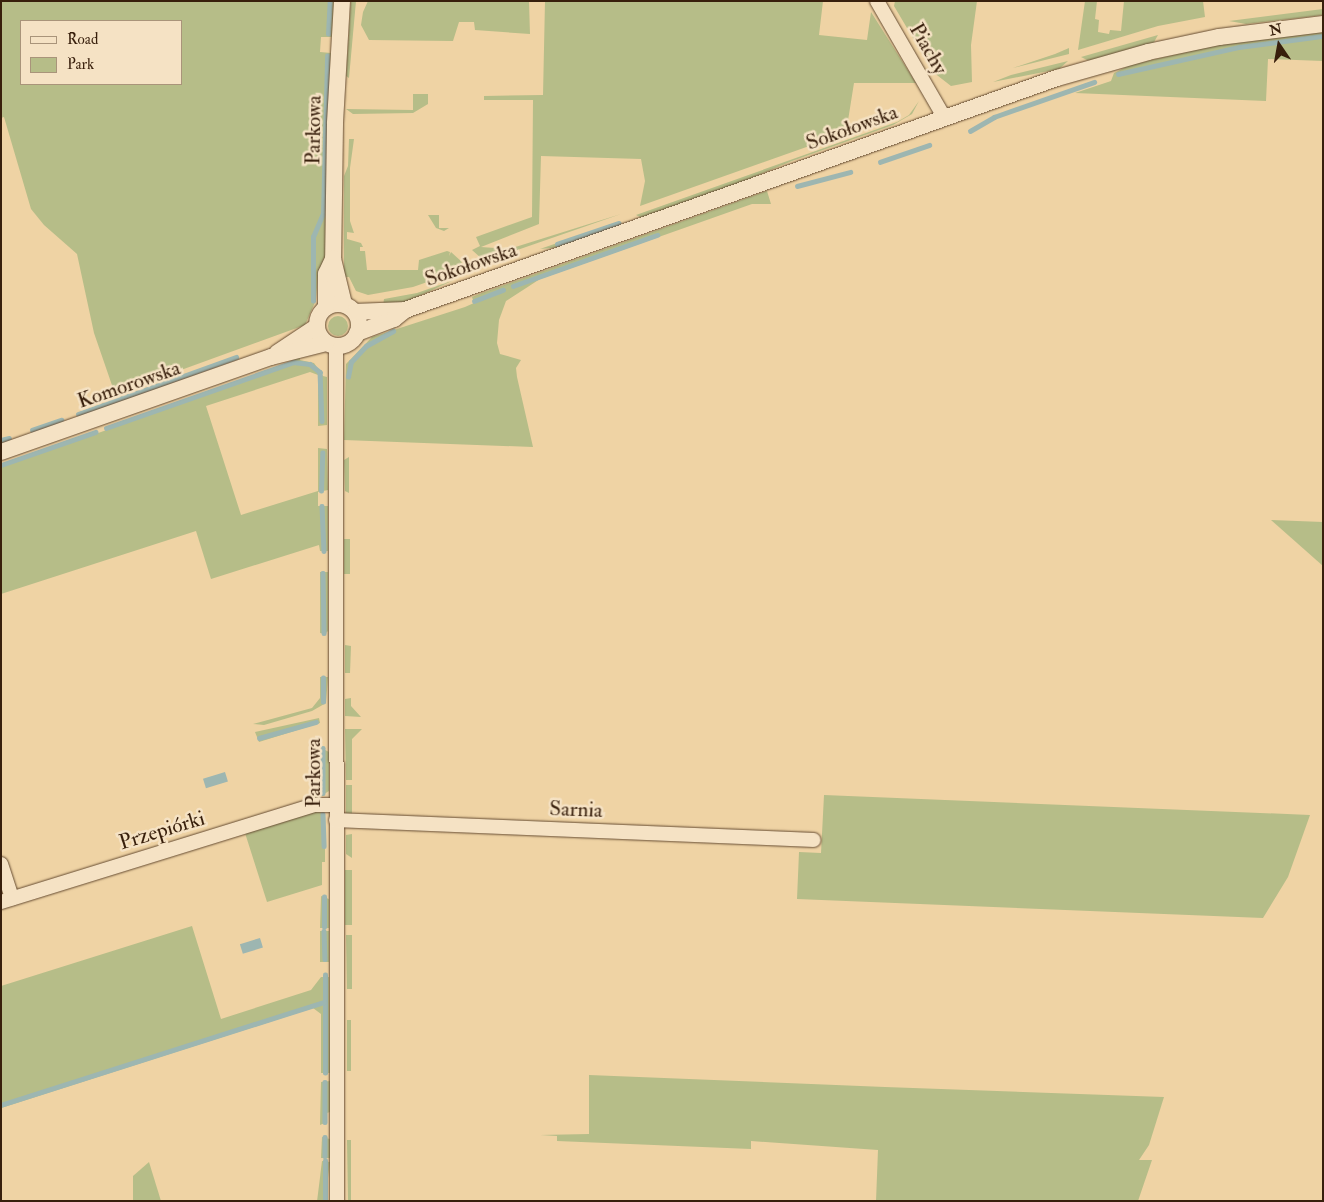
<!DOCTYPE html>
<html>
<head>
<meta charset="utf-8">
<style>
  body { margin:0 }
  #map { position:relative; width:1324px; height:1202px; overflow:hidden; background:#efd3a4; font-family:"IM FELL Double Pica",serif }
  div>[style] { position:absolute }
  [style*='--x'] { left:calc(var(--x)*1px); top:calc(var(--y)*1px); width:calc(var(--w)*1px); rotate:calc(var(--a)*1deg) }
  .green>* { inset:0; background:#b6bd88; transform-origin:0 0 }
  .round { border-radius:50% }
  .water>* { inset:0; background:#9db6b1; transform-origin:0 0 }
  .stream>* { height:4.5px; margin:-2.25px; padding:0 2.25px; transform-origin:2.25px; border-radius:2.25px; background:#9db6b1 }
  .roads { filter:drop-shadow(0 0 1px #664c32) drop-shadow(0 0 1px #664c32) }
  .minor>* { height:14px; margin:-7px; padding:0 7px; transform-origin:7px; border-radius:7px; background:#f5e2c4 }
  .tertiary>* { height:16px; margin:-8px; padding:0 8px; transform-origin:8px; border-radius:8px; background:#f5e2c4 }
  .tertiary>.ring { margin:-8px; padding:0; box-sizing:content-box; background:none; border:16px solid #f5e2c4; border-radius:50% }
  span { translate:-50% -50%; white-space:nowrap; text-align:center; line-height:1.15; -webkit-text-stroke:5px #f5e2c4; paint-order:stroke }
  .street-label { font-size:21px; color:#381f0c }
  .frame { position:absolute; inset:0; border:2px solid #381f0c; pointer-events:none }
  .legend { position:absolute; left:20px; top:20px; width:162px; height:65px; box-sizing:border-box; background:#f5e2c4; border:1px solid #a9947a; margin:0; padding:6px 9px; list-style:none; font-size:15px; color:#381f0c }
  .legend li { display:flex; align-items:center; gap:10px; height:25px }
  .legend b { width:25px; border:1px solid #a9947a }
  .north { position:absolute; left:1254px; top:20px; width:50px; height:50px; -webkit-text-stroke:4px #f5e2c4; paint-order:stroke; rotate:348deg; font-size:14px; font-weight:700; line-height:20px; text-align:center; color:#381f0c }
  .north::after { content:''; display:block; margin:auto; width:18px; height:22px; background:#381f0c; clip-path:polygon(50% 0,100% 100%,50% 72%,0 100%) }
</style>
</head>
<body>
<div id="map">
  <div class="green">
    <div style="clip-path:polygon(evenodd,1px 1px,335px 1px,332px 37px,321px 37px,320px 52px,331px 53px,327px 252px,318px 275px,316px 300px,305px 325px,115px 394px,94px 333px,77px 254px,44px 225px,31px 209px,4px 117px,1px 118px,1px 1px,21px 21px,181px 21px,181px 84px,21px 84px,21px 21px)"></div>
    <div style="clip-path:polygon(351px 1px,356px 1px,349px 78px,346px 76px)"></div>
    <div style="clip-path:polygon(368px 1px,529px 1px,530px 34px,475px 30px,474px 22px,459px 22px,453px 41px,369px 40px,361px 25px,363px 12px)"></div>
    <div style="clip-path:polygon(545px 1px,823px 1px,819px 35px,867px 40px,871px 12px,916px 83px,854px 83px,846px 133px,640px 206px,645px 181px,641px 159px,541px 156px,539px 224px,481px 247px,509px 249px,621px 214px,503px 255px,481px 258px,472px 250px,480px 246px,476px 237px,532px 217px,533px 100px,484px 100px,484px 96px,543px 95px)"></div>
    <div style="clip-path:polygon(895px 1px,977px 1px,971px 45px,972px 82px,951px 86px,933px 72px,894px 6px)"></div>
    <div style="clip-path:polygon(1085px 1px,1097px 1px,1095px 19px,1099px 20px,1098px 32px,1109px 34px,1110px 30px,1121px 31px,1124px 1px,1203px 1px,1205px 17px,1158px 26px,1078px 50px)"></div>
    <div style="clip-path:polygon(1323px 9px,1323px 15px,1246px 24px,1229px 21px)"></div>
    <div style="clip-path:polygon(1323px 31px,1323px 61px,1268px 59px,1266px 101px,1075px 93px,1111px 81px,1114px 73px,1130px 65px,1225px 43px)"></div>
    <div style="clip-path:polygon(1158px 35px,1153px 44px,1089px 61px,1081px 57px)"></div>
    <div style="clip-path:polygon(1069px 48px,1069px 54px,1013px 68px,1055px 54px)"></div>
    <div style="clip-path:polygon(1068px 61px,1059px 69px,993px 82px,1011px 75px)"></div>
    <div style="clip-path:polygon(413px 94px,428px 94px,428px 104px,413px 113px,353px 114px,346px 109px,413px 110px)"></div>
    <div style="clip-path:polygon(919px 101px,912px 114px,893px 125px,792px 161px,706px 197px,642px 218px,636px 215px,897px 122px,909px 115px)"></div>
    <div style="clip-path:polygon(349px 139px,354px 139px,350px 168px,350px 221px,354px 233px,347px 232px,347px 239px,361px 243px,363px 247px,360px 247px,360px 251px,365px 251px,367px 270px,418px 270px,419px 260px,447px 251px,450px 252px,449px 256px,451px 252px,462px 262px,453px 273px,413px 287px,368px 295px,356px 291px,349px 277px,344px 277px,344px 176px,348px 166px)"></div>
    <div style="clip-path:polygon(767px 191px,771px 204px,752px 204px,540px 279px,506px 301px,499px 320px,497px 343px,500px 354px,521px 360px,516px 368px,517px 377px,533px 447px,344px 440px,346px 364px,372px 337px,465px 307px,474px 303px,472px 297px,482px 293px)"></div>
    <div style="clip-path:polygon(428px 215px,439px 215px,439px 228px,449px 228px,444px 231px,436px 228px)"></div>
    <div style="clip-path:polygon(620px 221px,614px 228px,562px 247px,540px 249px)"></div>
    <div style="clip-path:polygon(454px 280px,406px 302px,383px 306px,384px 299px,417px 293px)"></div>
    <div class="round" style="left:328px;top:316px;width:20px;height:20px"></div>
    <div style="clip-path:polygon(300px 355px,300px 360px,314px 363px,323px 376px,327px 377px,327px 425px,318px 426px,318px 375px,310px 372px,206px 406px,241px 515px,318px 491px,318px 448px,327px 449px,328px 490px,318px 492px,318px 506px,328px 506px,328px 551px,320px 551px,319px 545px,211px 579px,196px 531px,1px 594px,1px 467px,295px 364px,293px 357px)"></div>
    <div style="clip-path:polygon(349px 457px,349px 493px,345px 491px,344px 460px)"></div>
    <div style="clip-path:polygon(1271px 520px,1323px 522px,1323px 566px)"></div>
    <div style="left:350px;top:539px;width:35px;height:6px;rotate:90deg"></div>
    <div style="clip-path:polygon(320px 572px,328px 572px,328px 631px,325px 634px,320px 633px)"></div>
    <div style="clip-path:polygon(345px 645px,351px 646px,350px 673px,345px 673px)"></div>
    <div style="clip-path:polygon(320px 677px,328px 677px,326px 703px,312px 711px,264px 725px,253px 724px,312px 708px,320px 698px)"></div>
    <div style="clip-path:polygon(351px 698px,351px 706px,361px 717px,345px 716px,345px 699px)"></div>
    <div style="clip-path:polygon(319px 718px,320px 723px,259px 742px,255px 732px)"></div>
    <div style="clip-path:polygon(345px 729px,362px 729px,352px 739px,352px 780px,346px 780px)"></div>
    <div style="clip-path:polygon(321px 748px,329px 752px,329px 791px,313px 801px,321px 784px)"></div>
    <div style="left:346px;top:785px;width:6px;height:31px"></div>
    <div style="clip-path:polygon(824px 795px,1310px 815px,1288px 877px,1263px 918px,797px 899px,799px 852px,821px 853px)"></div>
    <div style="clip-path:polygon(315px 810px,325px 814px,325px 862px,322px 862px,322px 885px,267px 902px,245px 833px)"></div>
    <div style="clip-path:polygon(352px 834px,352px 858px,346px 854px,346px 835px)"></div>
    <div style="left:352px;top:870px;width:55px;height:7px;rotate:90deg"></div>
    <div style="clip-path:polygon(321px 896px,329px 899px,329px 928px,320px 928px)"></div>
    <div style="clip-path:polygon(192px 926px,221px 1019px,311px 990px,321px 977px,329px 977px,330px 1073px,321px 1073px,321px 1014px,313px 1008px,1px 1108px,1px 986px)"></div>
    <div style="left:320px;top:931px;width:9px;height:31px"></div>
    <div style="clip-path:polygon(346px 935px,352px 935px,352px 989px,347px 989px)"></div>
    <div style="left:347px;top:1020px;width:4px;height:51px"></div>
    <div style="clip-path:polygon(589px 1075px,885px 1087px,1164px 1097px,1149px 1145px,1139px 1160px,1152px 1160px,1138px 1201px,876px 1201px,878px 1150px,751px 1141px,751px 1149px,557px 1141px,557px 1136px,540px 1135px,589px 1134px)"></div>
    <div style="clip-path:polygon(330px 1081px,330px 1112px,327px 1113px,327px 1122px,320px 1125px,321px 1082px)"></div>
    <div style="clip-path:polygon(322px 1137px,330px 1139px,330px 1158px,321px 1158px)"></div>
    <div style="clip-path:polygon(347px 1140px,351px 1140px,351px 1201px,348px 1201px)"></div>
    <div style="left:322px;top:1161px;width:8px;height:40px;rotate:7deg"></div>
    <div style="clip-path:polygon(149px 1162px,161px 1201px,133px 1201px,133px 1176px)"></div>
  </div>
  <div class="water">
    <div style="left:225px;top:772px;width:10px;height:23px;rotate:73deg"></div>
    <div style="left:260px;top:938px;width:10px;height:21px;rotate:73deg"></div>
  </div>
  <div class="stream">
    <div style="--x:328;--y:34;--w:33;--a:-87"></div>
    <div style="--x:1118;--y:74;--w:124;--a:-12.6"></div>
    <div style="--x:1239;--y:47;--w:85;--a:-7.5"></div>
    <div style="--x:970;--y:131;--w:28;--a:-30"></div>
    <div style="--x:994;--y:117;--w:106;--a:-19.3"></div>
    <div style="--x:880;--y:162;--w:52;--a:-19.1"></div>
    <div style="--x:797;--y:186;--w:55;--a:-14.8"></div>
    <div style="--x:557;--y:244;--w:65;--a:-18.7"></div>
    <div style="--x:513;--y:286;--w:153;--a:-19.5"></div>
    <div style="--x:313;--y:301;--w:64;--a:-90"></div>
    <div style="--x:313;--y:237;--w:25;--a:-67"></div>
    <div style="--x:323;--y:214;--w:158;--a:-88.5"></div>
    <div style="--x:474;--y:301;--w:31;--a:-21"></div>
    <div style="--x:348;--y:377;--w:15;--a:-79"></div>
    <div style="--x:351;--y:362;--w:22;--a:-47"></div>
    <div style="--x:366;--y:346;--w:31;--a:-29"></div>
    <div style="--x:78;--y:414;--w:168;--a:-19.8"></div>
    <div style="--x:106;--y:428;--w:198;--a:-19.4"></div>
    <div style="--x:293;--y:362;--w:17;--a:7"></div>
    <div style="--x:310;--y:364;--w:13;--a:39"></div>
    <div style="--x:320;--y:372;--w:49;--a:87.7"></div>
    <div style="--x:32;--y:430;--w:31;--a:-19"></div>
    <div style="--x:1;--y:440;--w:8;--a:-14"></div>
    <div style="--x:1;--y:465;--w:100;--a:-19.3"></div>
    <div style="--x:321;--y:491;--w:38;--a:-88"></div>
    <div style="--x:322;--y:506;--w:45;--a:87.5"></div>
    <div style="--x:323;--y:573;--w:60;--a:89"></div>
    <div style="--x:323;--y:702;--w:24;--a:-90"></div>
    <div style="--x:259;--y:738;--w:59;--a:-15.7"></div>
    <div style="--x:323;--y:748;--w:45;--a:90"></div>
    <div style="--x:323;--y:814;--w:32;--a:88"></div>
    <div style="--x:324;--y:927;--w:30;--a:-90"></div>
    <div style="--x:324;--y:931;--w:28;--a:88"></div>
    <div style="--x:325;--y:1073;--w:98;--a:-90"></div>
    <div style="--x:325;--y:1082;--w:40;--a:90"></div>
    <div style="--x:1;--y:1105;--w:339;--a:-17.7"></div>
    <div style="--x:325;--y:1137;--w:19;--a:90"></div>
    <div style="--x:325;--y:1201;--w:40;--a:-90"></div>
  </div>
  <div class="roads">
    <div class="minor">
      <div style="--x:877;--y:1;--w:134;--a:60"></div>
      <div style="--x:336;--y:346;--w:855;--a:89.93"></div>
      <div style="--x:336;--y:820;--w:478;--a:2.4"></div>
      <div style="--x:1;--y:864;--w:36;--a:72"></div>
      <div style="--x:1;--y:902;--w:328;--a:-17.2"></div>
      <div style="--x:314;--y:805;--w:21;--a:0"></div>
    </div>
    <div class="tertiary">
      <div style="--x:342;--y:1;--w:123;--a:93.3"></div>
      <div style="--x:335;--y:124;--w:135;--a:90.8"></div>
      <div style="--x:333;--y:259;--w:46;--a:76.3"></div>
      <div class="ring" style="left:317px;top:304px;width:26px;height:26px"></div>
      <div style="--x:326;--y:307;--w:33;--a:-90"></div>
      <div style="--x:326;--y:274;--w:17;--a:-65"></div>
      <div style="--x:355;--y:312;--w:50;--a:-2.3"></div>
      <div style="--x:405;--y:310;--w:692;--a:-19.59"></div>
      <div style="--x:1057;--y:78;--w:95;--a:-15.9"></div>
      <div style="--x:1148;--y:52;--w:73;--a:-11.9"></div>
      <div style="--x:1219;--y:37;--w:105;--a:-7.1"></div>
      <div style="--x:357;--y:333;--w:40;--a:-21"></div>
      <div style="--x:394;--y:319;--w:14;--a:-39"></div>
      <div style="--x:277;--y:353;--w:47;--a:-33.7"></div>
      <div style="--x:1;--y:452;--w:286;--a:-19.4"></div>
      <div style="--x:271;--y:357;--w:57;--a:-14.3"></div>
    </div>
  </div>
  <div class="street-label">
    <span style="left:928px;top:49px;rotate:60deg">Piachy</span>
    <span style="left:852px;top:128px;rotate:-20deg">Sokołowska</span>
    <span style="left:314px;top:130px;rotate:-89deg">Parkowa</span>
    <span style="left:471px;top:265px;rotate:-19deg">Sokołowska</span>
    <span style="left:129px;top:385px;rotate:-19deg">Komorowska</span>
    <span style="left:314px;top:773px;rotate:-90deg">Parkowa</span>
    <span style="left:576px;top:810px;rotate:2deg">Sarnia</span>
    <span style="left:162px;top:831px;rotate:-17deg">Przepiórki</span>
  </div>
  <div class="frame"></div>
  <ul class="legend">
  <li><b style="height:6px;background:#f5e2c4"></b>Road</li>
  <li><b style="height:14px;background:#b6bd88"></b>Park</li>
  </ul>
  <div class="north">N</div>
</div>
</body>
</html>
